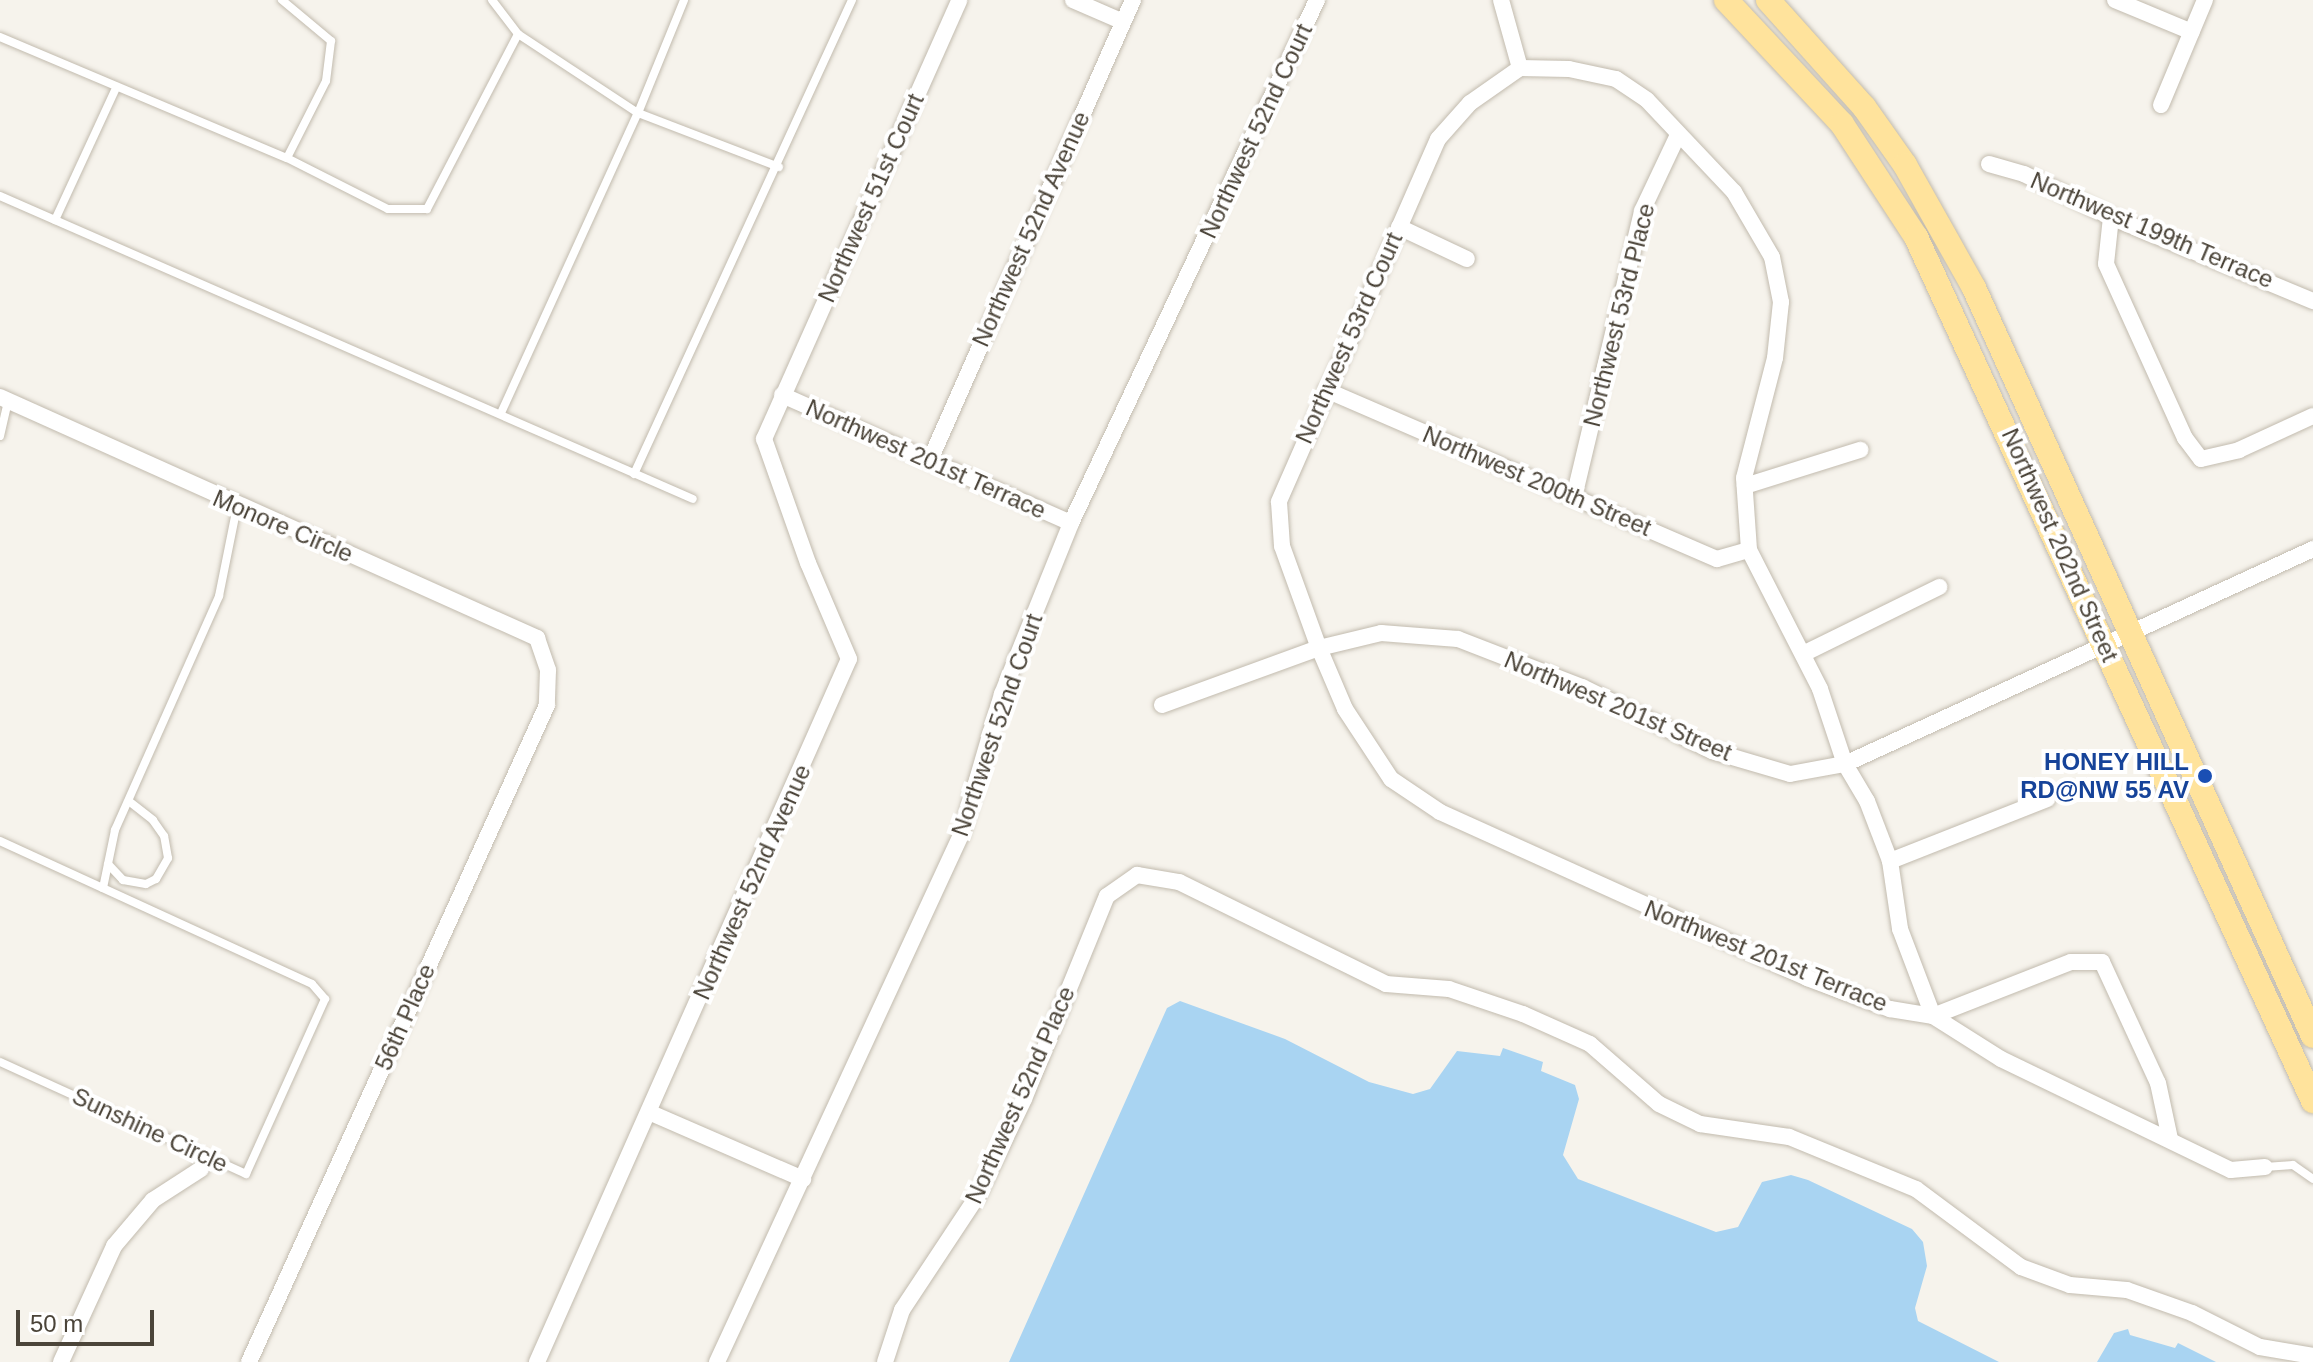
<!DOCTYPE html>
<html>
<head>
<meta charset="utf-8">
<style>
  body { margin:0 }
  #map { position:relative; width:2313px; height:1362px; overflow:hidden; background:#f6f3ec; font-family:Helvetica,sans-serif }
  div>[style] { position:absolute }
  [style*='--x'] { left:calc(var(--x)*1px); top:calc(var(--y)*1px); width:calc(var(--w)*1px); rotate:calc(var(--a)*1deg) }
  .water>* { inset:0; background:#a9d4f2 }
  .roads { filter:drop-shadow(0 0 2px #c2bbae) drop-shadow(0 0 2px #c2bbae) }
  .service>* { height:8px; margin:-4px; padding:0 4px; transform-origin:4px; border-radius:4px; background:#fff }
  .minor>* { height:16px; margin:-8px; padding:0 8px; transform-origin:8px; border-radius:8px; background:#fff }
  .primary>* { height:24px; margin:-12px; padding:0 12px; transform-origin:12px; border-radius:12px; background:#ffe39c }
  .dots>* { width:22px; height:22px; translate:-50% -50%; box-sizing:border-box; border:4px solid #fff; border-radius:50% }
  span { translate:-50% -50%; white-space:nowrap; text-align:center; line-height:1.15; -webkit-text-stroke:8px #fff; paint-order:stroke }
  .street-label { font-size:24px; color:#4b4439 }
  .transit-label { font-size:24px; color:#164399; font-weight:700 }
  .right { translate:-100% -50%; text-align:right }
  .scale { position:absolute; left:16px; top:1310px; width:138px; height:36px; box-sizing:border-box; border:4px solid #4b4439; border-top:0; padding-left:10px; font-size:24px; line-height:28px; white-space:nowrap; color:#4b4439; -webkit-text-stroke:6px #fff; paint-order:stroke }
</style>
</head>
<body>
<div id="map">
  <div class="water">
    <div style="clip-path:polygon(1180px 1001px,1285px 1039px,1369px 1082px,1413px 1094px,1430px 1089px,1457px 1051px,1500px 1056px,1503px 1048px,1543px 1062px,1541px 1071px,1575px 1085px,1579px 1099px,1563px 1155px,1578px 1179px,1716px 1232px,1738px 1227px,1762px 1182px,1791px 1175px,1808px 1180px,1912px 1229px,1923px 1242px,1927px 1266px,1915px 1308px,1918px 1321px,1999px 1362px,1009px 1362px,1167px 1008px)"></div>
    <div style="clip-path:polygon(2128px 1329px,2130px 1335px,2175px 1348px,2178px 1343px,2216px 1362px,2097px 1362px,2114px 1333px)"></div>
  </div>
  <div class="roads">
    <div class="service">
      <div style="--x:282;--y:0;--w:64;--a:39.9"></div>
      <div style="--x:331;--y:41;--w:40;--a:97.1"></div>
      <div style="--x:326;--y:81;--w:86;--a:116.9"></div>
      <div style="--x:492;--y:0;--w:43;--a:52.6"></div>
      <div style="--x:518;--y:34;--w:144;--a:33.4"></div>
      <div style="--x:638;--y:113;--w:151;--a:21"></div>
      <div style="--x:0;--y:37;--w:311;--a:22.9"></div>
      <div style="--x:287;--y:158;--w:113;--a:26.8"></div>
      <div style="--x:388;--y:209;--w:39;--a:0"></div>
      <div style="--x:427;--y:209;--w:197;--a:-62.5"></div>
      <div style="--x:0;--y:196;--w:756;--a:23.62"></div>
      <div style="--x:55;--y:220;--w:143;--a:-65.2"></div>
      <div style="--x:501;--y:413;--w:330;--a:-65.5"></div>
      <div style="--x:638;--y:113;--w:122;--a:-67.8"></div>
      <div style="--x:0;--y:436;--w:36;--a:-77"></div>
      <div style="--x:634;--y:474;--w:522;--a:-65.3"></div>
      <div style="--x:0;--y:841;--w:343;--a:24.6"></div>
      <div style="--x:312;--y:984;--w:20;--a:49"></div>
      <div style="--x:325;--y:999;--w:192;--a:114.3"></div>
      <div style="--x:246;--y:1174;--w:270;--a:-155.5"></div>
      <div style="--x:108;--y:864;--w:22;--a:47"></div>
      <div style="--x:123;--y:880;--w:23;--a:10"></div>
      <div style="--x:146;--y:884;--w:11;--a:-27"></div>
      <div style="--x:156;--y:879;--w:24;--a:-60"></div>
      <div style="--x:168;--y:858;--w:22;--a:-100"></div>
      <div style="--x:164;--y:836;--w:19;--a:-125"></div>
      <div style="--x:153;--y:820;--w:31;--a:-142"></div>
      <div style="--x:103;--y:888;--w:59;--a:-78.3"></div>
      <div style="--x:115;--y:830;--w:256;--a:-66"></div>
      <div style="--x:219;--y:596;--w:91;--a:-78.6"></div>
      <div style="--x:2265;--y:1167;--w:28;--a:-4"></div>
      <div style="--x:2293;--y:1165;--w:24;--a:35"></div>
    </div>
    <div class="minor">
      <div style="--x:1073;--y:0;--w:52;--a:23.6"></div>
      <div style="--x:1501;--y:0;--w:71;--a:74.4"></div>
      <div style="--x:2115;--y:0;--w:83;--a:22.6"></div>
      <div style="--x:1520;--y:68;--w:61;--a:145"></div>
      <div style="--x:1470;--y:103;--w:48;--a:131.6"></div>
      <div style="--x:1438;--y:139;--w:396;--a:113.7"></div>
      <div style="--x:1279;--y:502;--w:44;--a:86.1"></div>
      <div style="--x:1282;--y:546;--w:109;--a:70.1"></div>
      <div style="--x:1319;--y:648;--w:66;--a:66.9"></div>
      <div style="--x:1345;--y:709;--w:84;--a:56.7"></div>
      <div style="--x:1391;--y:779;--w:59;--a:34"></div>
      <div style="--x:1440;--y:812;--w:403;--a:24.3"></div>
      <div style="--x:1807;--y:978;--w:89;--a:20.5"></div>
      <div style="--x:1890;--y:1009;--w:44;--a:9.2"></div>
      <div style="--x:1933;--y:1016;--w:80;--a:32.3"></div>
      <div style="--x:2001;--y:1059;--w:255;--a:25.8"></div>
      <div style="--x:2231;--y:1170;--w:34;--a:-5"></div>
      <div style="--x:1520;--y:68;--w:49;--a:1.2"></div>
      <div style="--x:1569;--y:69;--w:48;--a:12"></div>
      <div style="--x:1616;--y:79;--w:37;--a:34"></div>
      <div style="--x:1647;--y:100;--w:127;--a:46.6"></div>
      <div style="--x:1734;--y:192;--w:75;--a:59.7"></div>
      <div style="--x:1772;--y:257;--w:46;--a:78.7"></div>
      <div style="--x:1781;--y:302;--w:56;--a:96.1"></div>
      <div style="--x:1775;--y:358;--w:124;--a:104.5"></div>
      <div style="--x:1744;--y:478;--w:72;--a:86"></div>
      <div style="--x:1749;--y:550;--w:156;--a:62.9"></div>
      <div style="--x:1820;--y:689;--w:79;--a:71.6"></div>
      <div style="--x:1845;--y:764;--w:43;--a:59.3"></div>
      <div style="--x:1867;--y:801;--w:64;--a:69"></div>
      <div style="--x:1890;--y:861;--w:69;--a:81.6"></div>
      <div style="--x:1900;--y:929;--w:93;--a:69.2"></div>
      <div style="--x:1933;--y:1016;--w:148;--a:-21.4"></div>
      <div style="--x:2071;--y:962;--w:31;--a:0"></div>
      <div style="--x:2102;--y:962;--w:133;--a:65.2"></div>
      <div style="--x:2158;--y:1083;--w:57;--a:77.9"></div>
      <div style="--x:2161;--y:105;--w:114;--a:-67.3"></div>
      <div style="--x:1989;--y:164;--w:36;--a:16"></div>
      <div style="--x:2024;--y:174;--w:97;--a:26.3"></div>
      <div style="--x:2111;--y:217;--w:219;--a:22.6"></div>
      <div style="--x:2111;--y:217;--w:47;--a:96.1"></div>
      <div style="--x:2106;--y:264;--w:191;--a:65.6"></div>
      <div style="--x:2185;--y:438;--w:26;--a:53"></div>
      <div style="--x:2201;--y:459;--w:39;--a:-13"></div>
      <div style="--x:2239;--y:450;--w:81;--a:-24.7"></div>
      <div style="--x:1399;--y:227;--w:75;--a:25.2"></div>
      <div style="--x:1326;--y:390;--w:426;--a:23.4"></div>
      <div style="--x:1717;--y:559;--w:33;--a:-16"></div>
      <div style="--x:782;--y:395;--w:316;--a:23.9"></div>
      <div style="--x:0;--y:397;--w:589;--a:24.17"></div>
      <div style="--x:537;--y:638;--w:34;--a:71"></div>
      <div style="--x:548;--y:670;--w:35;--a:92"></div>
      <div style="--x:547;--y:705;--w:721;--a:114.4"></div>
      <div style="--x:930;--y:460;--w:503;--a:-66.19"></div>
      <div style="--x:1745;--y:486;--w:121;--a:-17.4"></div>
      <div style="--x:1574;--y:497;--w:294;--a:-76.6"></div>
      <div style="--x:1642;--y:211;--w:82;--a:-64.7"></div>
      <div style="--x:1803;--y:654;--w:152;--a:-26.2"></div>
      <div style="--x:1162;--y:705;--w:167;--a:-20"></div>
      <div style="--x:1319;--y:648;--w:64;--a:-13.6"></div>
      <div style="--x:1381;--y:633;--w:77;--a:4.5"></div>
      <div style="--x:1458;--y:639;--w:133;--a:21.2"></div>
      <div style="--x:1582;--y:687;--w:145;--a:26.2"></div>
      <div style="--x:1712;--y:751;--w:81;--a:16.4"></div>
      <div style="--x:1790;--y:774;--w:56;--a:-10.3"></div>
      <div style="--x:1845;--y:764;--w:515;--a:-24.67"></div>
      <div style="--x:1890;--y:861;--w:169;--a:-21.5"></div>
      <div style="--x:651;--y:1113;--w:166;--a:23.5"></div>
      <div style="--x:61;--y:1362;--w:128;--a:-65.4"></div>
      <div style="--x:114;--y:1246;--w:60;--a:-49.7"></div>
      <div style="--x:153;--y:1200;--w:57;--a:-32.9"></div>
      <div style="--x:537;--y:1362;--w:769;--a:-66.07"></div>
      <div style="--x:849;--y:659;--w:104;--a:-113.1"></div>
      <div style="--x:808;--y:563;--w:132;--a:-109.5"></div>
      <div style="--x:764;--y:439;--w:480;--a:-66"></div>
      <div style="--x:717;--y:1362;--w:581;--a:-65.16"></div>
      <div style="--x:961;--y:835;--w:147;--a:-73.8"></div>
      <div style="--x:1002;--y:694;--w:184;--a:-68"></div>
      <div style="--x:1071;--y:523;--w:578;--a:-64.81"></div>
      <div style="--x:885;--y:1362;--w:55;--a:-71.9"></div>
      <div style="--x:902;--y:1310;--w:138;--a:-56.5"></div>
      <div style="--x:978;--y:1195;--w:106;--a:-64.4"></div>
      <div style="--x:1024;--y:1099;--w:219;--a:-67.8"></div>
      <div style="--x:1107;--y:896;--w:37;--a:-35"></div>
      <div style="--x:1137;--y:875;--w:43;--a:9.5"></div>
      <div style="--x:1179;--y:882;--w:231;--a:26.2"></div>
      <div style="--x:1386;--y:984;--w:63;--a:4.5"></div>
      <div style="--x:1449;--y:989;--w:78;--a:18.7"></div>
      <div style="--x:1523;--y:1014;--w:73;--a:24.1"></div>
      <div style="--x:1590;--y:1044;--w:91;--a:41"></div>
      <div style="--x:1659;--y:1104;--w:46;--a:26"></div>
      <div style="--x:1700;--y:1124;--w:90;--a:8.3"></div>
      <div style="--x:1789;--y:1137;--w:137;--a:22.3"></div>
      <div style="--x:1916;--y:1189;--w:131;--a:36.6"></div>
      <div style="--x:2021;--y:1267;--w:52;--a:20.2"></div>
      <div style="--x:2070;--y:1285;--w:57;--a:5"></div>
      <div style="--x:2127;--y:1290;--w:69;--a:19.5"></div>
      <div style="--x:2192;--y:1313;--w:76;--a:26.6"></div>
      <div style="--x:2260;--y:1347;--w:54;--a:9.6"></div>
    </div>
    <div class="primary">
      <div style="--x:1726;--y:0;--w:170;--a:46.9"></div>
      <div style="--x:1842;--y:124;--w:135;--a:56.8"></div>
      <div style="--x:1916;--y:237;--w:951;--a:65.32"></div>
      <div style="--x:1768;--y:0;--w:144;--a:48.1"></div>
      <div style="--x:1864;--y:107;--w:71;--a:54.7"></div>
      <div style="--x:1905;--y:165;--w:141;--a:60.7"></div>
      <div style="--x:1974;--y:288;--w:821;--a:65.62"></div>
    </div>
  </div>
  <div class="dots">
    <div style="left:2205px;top:776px;background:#1a4fb4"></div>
  </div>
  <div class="street-label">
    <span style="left:1256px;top:131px;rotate:-65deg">Northwest 52nd Court</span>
    <span style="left:871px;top:198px;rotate:-66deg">Northwest 51st Court</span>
    <span style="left:1031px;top:229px;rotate:-66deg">Northwest 52nd Avenue</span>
    <span style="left:2152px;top:230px;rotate:23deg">Northwest 199th Terrace</span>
    <span style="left:1619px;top:315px;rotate:-76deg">Northwest 53rd Place</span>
    <span style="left:1349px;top:338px;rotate:-66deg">Northwest 53rd Court</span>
    <span style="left:926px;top:459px;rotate:24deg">Northwest 201st Terrace</span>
    <span style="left:1537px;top:481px;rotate:23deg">Northwest 200th Street</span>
    <span style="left:283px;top:526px;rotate:23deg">Monore Circle</span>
    <span style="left:2060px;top:545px;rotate:66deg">Northwest 202nd Street</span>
    <span style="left:1618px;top:706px;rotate:23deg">Northwest 201st Street</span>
    <span style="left:997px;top:725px;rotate:-71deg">Northwest 52nd Court</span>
    <span style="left:752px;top:882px;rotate:-66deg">Northwest 52nd Avenue</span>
    <span style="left:1766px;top:956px;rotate:22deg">Northwest 201st Terrace</span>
    <span style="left:405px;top:1017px;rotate:-66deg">56th Place</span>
    <span style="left:1020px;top:1095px;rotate:-66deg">Northwest 52nd Place</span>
    <span style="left:150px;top:1130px;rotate:25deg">Sunshine Circle</span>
  </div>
  <div class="transit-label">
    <span class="right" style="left:2189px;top:776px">HONEY HILL<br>RD@NW 55 AV</span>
  </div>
  <div class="scale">50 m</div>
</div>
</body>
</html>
